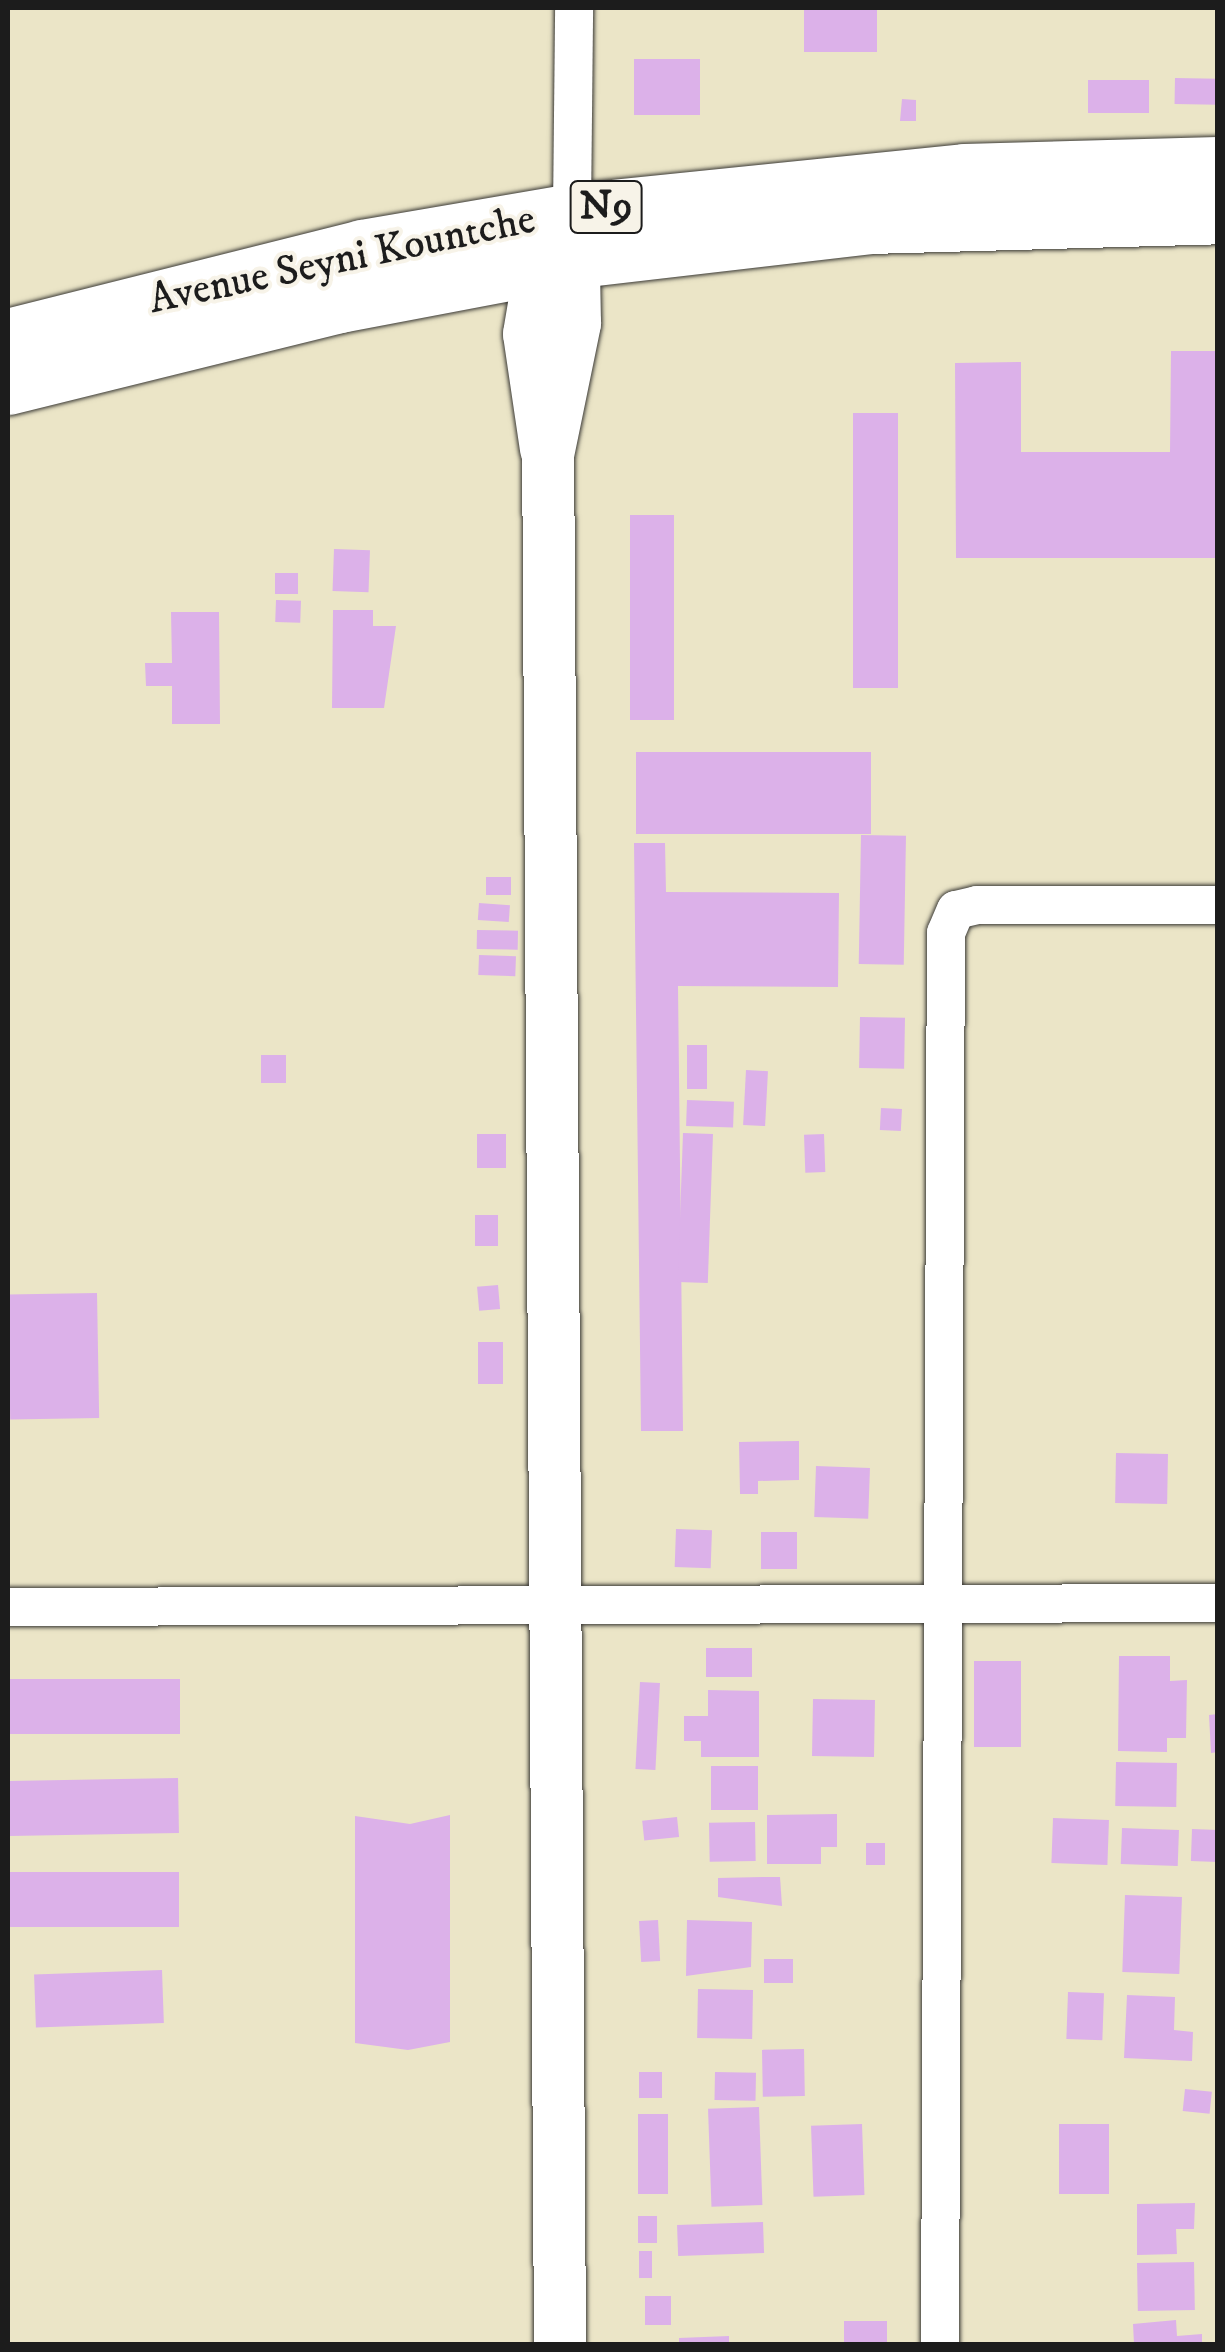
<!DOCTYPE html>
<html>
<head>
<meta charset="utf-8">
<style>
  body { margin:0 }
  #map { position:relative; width:1225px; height:2352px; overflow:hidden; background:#ebe5c7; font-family:"IM FELL DW Pica",serif }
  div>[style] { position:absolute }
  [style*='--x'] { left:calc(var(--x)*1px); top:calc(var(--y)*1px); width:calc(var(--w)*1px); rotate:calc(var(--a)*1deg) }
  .building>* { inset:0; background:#dcb1e9; transform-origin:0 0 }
  .roads { filter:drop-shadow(0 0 2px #3b3a36) drop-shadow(0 0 2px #3b3a36) }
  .street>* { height:38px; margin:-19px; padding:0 19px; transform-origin:19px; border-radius:19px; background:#fff }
  .secondary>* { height:52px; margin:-26px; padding:0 26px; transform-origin:26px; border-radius:26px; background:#fff }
  .highway>* { height:55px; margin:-27.5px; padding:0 27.5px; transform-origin:27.5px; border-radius:27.5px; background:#fff }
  span { translate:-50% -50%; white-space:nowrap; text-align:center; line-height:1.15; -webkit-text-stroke:8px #f7f3e8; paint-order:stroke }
  .shield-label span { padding:2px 8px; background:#f7f3e8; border:2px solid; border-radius:8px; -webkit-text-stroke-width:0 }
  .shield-label { font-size:40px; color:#1c1c1c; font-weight:700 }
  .street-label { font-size:42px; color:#1c1c1c }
  .frame { position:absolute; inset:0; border:10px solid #1c1c1c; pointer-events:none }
</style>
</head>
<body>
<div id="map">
  <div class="building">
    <div style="left:804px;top:8px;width:73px;height:44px"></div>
    <div style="left:700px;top:59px;width:56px;height:66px;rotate:90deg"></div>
    <div style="left:1175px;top:78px;width:43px;height:26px;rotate:1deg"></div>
    <div style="left:1088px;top:80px;width:61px;height:33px"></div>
    <div style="clip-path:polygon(902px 99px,916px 100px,916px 121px,900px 121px)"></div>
    <div style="clip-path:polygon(1171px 351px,1218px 351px,1218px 558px,956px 558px,955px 363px,1021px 362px,1021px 452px,1170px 452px)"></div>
    <div style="left:853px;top:413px;width:45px;height:275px"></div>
    <div style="left:630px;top:515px;width:44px;height:205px"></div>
    <div style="left:334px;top:549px;width:36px;height:42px;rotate:2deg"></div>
    <div style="left:275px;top:573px;width:23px;height:21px"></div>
    <div style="left:276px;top:600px;width:25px;height:22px;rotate:2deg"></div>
    <div style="clip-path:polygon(333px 610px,373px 610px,373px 626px,396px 626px,384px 708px,332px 708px)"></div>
    <div style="clip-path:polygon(171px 612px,219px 612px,220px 724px,172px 724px,172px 686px,146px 686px,145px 663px,172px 663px)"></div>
    <div style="left:636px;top:752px;width:235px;height:82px"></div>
    <div style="left:861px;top:835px;width:45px;height:129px;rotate:1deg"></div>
    <div style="clip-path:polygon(634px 843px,665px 843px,666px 892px,839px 893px,838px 987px,678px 986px,683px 1431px,641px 1431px)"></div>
    <div style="left:486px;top:877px;width:25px;height:18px"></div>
    <div style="left:479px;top:903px;width:31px;height:17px;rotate:4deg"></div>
    <div style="left:477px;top:930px;width:41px;height:19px;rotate:1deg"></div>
    <div style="left:479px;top:955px;width:37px;height:20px;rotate:2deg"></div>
    <div style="left:860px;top:1017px;width:45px;height:51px;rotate:1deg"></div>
    <div style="left:687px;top:1045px;width:20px;height:44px"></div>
    <div style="left:286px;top:1055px;width:28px;height:25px;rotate:90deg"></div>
    <div style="left:746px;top:1070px;width:22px;height:55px;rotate:3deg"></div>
    <div style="left:687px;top:1100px;width:47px;height:26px;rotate:2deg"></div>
    <div style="left:881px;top:1108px;width:21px;height:22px;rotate:3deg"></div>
    <div style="left:683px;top:1133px;width:30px;height:149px;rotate:2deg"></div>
    <div style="left:506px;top:1134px;width:34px;height:29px;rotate:90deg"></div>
    <div style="left:824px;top:1134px;width:38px;height:20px;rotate:88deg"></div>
    <div style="left:475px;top:1215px;width:23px;height:31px"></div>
    <div style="left:498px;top:1285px;width:24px;height:21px;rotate:85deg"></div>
    <div style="left:97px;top:1293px;width:125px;height:89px;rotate:89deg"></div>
    <div style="left:478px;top:1342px;width:25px;height:42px"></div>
    <div style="clip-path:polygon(799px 1441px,799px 1480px,758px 1481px,758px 1494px,740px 1494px,739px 1442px)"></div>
    <div style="left:1116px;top:1453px;width:52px;height:50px;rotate:1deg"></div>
    <div style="left:816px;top:1466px;width:54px;height:51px;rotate:2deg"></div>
    <div style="left:676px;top:1529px;width:36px;height:38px;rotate:2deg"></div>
    <div style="left:761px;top:1532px;width:36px;height:37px"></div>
    <div style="left:706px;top:1648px;width:46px;height:29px"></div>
    <div style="clip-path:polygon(1119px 1656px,1170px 1656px,1170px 1681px,1187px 1680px,1186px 1738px,1167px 1738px,1167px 1752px,1118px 1751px)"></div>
    <div style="left:974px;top:1661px;width:47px;height:86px"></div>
    <div style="left:8px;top:1679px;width:172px;height:55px"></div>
    <div style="left:640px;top:1682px;width:20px;height:87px;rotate:3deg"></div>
    <div style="clip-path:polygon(708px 1690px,759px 1691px,759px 1757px,701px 1757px,701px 1741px,684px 1741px,684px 1716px,708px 1716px)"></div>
    <div style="left:813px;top:1699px;width:62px;height:57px;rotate:1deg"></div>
    <div style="clip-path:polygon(1218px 1714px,1218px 1752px,1211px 1753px,1209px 1715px)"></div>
    <div style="left:1177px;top:1763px;width:44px;height:61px;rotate:91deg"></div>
    <div style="left:711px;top:1766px;width:47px;height:44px"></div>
    <div style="left:178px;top:1778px;width:55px;height:170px;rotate:89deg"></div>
    <div style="clip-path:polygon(837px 1814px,837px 1847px,821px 1847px,821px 1864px,767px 1864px,767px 1815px)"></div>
    <div style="clip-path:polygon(450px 1815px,450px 2042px,408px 2050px,355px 2043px,355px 1816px,410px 1824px)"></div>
    <div style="left:677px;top:1817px;width:20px;height:35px;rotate:84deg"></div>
    <div style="left:1053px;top:1818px;width:56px;height:45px;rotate:2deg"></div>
    <div style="left:755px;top:1822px;width:39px;height:46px;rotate:89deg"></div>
    <div style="left:1122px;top:1828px;width:57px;height:36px;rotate:2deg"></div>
    <div style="left:1192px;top:1829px;width:26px;height:32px;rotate:2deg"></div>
    <div style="left:866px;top:1843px;width:19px;height:22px"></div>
    <div style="left:9px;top:1872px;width:170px;height:55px"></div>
    <div style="clip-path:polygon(762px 1877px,780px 1877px,782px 1906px,718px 1897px,718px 1878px)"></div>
    <div style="left:1125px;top:1895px;width:57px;height:77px;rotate:2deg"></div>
    <div style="left:658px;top:1920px;width:41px;height:19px;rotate:87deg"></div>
    <div style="clip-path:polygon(687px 1920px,752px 1922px,751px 1967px,686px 1976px)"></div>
    <div style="left:764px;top:1959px;width:29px;height:24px"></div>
    <div style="left:162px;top:1970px;width:53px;height:128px;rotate:88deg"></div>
    <div style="left:698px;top:1989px;width:55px;height:49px;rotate:1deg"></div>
    <div style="left:1068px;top:1992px;width:36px;height:47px;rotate:2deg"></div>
    <div style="clip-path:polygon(1127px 1995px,1175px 1997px,1174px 2030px,1193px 2032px,1192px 2061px,1124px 2058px)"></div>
    <div style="left:804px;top:2049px;width:47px;height:42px;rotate:89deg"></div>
    <div style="left:639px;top:2072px;width:23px;height:26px"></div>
    <div style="left:715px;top:2072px;width:41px;height:28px;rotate:1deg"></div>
    <div style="left:1185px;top:2089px;width:27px;height:22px;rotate:6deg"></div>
    <div style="left:759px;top:2107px;width:98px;height:51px;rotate:88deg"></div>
    <div style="left:638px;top:2114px;width:30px;height:80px"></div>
    <div style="left:862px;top:2124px;width:71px;height:51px;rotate:88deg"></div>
    <div style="left:1059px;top:2124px;width:50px;height:70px"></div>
    <div style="clip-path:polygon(1195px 2203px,1194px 2229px,1176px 2229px,1177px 2254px,1137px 2255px,1137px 2204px)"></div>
    <div style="left:638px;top:2216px;width:19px;height:27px"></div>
    <div style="left:763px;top:2222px;width:31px;height:86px;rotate:88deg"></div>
    <div style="left:639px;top:2251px;width:13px;height:27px"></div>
    <div style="left:1194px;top:2262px;width:48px;height:57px;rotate:89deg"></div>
    <div style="left:671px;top:2296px;width:29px;height:26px;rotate:90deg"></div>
    <div style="clip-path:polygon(1176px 2320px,1177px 2336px,1202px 2334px,1202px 2344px,1134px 2344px,1133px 2324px)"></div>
    <div style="left:887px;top:2321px;width:23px;height:43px;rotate:90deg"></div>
    <div style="clip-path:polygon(729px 2336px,729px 2344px,679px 2344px,679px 2338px)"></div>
  </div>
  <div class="roads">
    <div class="street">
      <div style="--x:572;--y:211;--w:203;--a:-89.4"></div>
      <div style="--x:8;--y:1607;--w:1210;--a:-0.19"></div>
      <div style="--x:940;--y:2344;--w:1411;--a:-89.76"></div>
      <div style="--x:946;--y:933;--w:25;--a:-67"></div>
      <div style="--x:956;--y:910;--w:22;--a:-13"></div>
      <div style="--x:977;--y:905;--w:241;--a:0"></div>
    </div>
    <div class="secondary">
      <div style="--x:546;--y:449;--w:116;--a:-98.4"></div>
      <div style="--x:529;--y:334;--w:66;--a:-80.4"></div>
      <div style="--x:540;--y:269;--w:44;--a:-61.7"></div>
      <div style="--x:560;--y:2344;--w:1889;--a:-90.36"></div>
      <div style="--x:548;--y:455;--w:135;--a:-78.4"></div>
      <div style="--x:575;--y:323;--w:103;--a:-91.1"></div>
    </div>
    <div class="highway">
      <div style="--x:8;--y:336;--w:365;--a:-14.1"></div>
      <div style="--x:362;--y:247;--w:213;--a:-9.7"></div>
      <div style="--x:572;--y:211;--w:394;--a:-5.8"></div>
      <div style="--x:964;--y:171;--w:254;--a:-1.6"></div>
      <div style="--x:8;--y:387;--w:341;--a:-13.9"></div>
      <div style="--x:339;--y:305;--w:243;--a:-10.7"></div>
      <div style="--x:578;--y:260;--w:294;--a:-6.6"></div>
      <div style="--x:870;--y:226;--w:348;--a:-1.6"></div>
    </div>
  </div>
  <div class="shield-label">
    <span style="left:606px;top:207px">N9</span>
  </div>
  <div class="street-label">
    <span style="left:342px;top:260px;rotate:-12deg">Avenue Seyni Kountche</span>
  </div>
  <div class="frame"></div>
</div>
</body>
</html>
